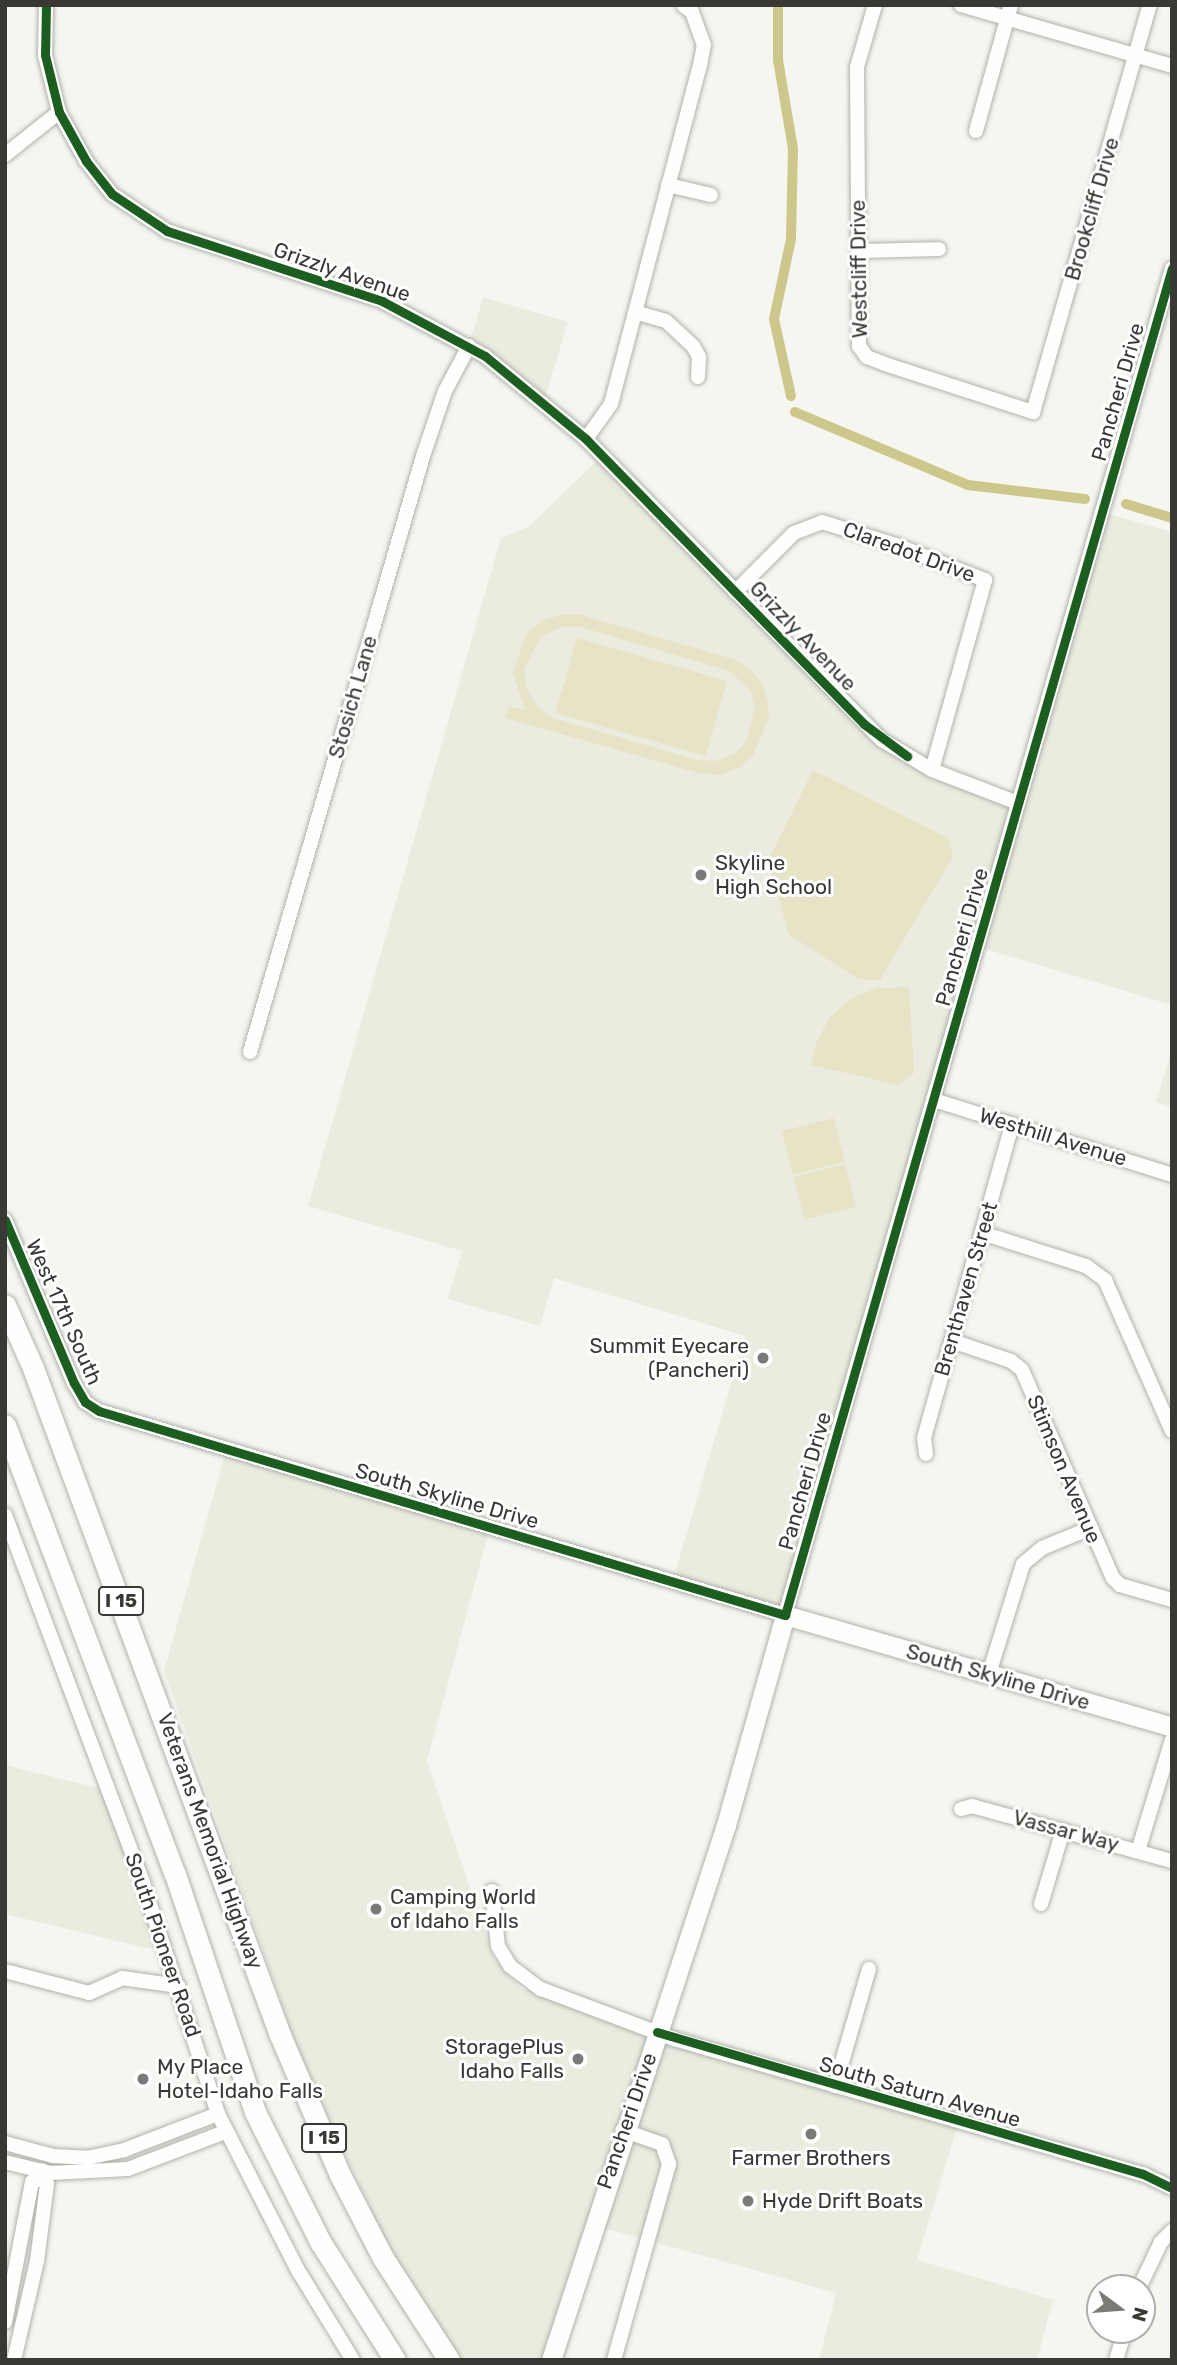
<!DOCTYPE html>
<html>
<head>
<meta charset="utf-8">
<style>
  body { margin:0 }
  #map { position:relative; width:1177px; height:2365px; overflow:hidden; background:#f6f6f1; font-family:Rubik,sans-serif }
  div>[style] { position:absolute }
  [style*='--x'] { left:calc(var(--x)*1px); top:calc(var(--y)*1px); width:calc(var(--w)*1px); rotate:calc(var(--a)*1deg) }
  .built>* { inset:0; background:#ecebdf }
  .green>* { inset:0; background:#e6e3c6; transform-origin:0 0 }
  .canal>* { height:10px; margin:-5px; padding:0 5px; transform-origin:5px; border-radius:5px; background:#cec78c }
  .roads { filter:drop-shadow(0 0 2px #b1b1ad) drop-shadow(0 0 2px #b1b1ad) }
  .minor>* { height:14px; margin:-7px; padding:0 7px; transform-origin:7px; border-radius:7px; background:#fefefd }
  .major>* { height:19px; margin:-9.5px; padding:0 9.5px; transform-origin:9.5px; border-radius:9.5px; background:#fefefd }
  .highway>* { height:21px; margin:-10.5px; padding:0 10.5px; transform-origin:10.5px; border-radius:10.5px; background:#fefefd }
  .cycleway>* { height:9px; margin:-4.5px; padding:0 4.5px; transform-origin:4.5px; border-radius:4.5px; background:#1b5e20 }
  .dots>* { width:19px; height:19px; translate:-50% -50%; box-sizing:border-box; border:4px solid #fff; border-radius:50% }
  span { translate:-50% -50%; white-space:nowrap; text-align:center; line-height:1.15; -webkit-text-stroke:6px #fff; paint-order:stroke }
  .shield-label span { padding:2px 5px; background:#fff; border:2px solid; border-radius:5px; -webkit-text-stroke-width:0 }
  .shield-label { font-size:19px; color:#393834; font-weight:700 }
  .street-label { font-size:21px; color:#393834 }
  .poi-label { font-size:21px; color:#393834 }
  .left { translate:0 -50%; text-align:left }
  .right { translate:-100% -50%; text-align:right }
  .frame { position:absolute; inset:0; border:7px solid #393834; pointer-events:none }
  .north { position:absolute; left:1086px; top:2274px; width:70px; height:70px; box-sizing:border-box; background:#fff; border:2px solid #b0afae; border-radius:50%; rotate:106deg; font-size:19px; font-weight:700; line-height:28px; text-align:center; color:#393834 }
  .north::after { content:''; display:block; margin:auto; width:24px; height:32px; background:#7b7a76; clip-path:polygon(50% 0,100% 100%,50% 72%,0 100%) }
</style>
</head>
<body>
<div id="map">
  <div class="built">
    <div style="clip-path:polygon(483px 297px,568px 322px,544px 401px,469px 346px)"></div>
    <div style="clip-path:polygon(602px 456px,882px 740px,1018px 803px,1102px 512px,1172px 532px,1172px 1005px,978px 947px,785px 1615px,672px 1583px,745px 1336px,554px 1278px,540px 1326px,448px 1299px,462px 1251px,308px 1206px,501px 538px,528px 527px)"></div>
    <div style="clip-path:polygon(1172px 1048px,1172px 1107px,1156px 1102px)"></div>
    <div style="clip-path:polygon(225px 1454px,489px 1531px,427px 1761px,494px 1958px,520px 1988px,959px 2121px,917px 2260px,1053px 2300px,1037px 2360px,819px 2360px,836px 2293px,593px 2225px,551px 2360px,460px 2358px,383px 2236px,300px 2055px,164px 1671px)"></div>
    <div style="clip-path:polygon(5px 1765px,102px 1789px,159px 1951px,5px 1914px)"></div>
  </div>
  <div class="green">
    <div style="clip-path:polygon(evenodd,560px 615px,581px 615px,733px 659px,749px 668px,762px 683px,768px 702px,769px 717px,754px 754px,740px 767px,720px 775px,699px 773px,505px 718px,509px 706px,525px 710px,513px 673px,526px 634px,542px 621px,560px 615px,561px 627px,581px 627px,729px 671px,751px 691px,755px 706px,747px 741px,735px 754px,716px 761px,697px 760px,553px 718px,539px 709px,527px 690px,524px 669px,541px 637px,561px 627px)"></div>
    <div style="left:577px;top:638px;width:156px;height:78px;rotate:16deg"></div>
    <div style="clip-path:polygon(813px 770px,948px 838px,953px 856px,880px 980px,859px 979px,789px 935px,768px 861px)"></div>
    <div style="clip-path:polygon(909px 987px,914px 1073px,898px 1085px,811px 1065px,817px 1041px,830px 1017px,852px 998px,877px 988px)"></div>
    <div style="left:834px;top:1118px;width:45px;height:54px;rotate:76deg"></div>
    <div style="left:845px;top:1164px;width:44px;height:53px;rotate:76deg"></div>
  </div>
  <div class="canal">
    <div style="--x:778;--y:5;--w:55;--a:90"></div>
    <div style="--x:778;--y:60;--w:90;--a:80.4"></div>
    <div style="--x:793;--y:149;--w:90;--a:91.3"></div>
    <div style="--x:791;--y:239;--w:82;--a:102"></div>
    <div style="--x:774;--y:319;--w:79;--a:77.6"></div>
    <div style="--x:795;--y:412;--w:188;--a:22.9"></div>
    <div style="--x:968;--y:485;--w:118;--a:6.8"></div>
    <div style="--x:1126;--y:504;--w:48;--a:16.9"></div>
  </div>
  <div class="roads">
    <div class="minor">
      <div style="--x:46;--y:5;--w:50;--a:91.1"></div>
      <div style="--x:45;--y:55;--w:59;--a:76.2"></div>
      <div style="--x:59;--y:112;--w:56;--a:61.1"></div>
      <div style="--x:86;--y:161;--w:42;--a:51.8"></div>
      <div style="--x:112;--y:194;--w:66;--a:33.9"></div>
      <div style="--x:167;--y:231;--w:226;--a:18"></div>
      <div style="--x:382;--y:301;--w:117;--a:28.1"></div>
      <div style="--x:485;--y:356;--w:131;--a:39.4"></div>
      <div style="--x:586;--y:439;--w:422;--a:45.5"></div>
      <div style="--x:882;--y:740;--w:58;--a:31"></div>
      <div style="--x:932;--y:770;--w:92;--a:21"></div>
      <div style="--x:875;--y:5;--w:65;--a:106.2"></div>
      <div style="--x:857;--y:67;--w:279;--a:89.6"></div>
      <div style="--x:859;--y:346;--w:14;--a:54"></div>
      <div style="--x:867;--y:357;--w:19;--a:21"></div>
      <div style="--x:885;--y:364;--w:156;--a:18"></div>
      <div style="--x:1033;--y:412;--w:423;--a:-74"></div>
      <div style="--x:961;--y:5;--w:220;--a:16.1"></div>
      <div style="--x:976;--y:131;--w:131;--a:-74.5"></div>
      <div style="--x:5;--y:155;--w:69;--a:-38.5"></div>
      <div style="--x:668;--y:185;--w:44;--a:13.1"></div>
      <div style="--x:859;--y:251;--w:80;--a:-1.4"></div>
      <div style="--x:638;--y:313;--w:29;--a:16"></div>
      <div style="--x:666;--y:321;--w:37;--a:43"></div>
      <div style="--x:693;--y:346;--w:13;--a:61"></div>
      <div style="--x:699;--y:357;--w:20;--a:93"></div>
      <div style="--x:586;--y:439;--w:43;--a:-54.5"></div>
      <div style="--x:611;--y:404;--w:350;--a:-75.3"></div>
      <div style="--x:700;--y:65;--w:20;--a:-79"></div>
      <div style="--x:704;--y:45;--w:35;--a:-110"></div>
      <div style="--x:692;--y:12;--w:11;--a:-142"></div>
      <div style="--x:735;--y:592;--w:83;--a:-45"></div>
      <div style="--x:794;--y:533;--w:30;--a:-21"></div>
      <div style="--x:822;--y:522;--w:77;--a:17.3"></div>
      <div style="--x:896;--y:545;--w:96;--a:21.5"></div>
      <div style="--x:985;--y:580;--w:197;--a:105.6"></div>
      <div style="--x:250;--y:1052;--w:621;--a:-73.81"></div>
      <div style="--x:423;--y:456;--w:69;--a:-71.3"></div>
      <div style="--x:445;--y:391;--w:51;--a:-61.9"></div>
      <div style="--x:934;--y:1100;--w:250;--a:17.5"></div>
      <div style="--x:5;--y:1220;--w:177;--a:67.1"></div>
      <div style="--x:74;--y:1383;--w:22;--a:60"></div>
      <div style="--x:85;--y:1402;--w:17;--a:33"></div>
      <div style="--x:99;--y:1411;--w:716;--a:16.56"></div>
      <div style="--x:785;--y:1615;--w:1401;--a:-73.97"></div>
      <div style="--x:982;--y:1233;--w:109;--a:17.6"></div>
      <div style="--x:1086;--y:1266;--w:24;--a:36"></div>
      <div style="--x:1105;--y:1280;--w:165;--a:66.1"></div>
      <div style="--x:952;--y:1341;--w:62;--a:18.7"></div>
      <div style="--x:1011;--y:1361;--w:14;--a:39"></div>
      <div style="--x:1022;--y:1370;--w:227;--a:66.4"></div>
      <div style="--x:1113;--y:1578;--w:10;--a:45"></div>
      <div style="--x:1120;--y:1585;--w:54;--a:16.1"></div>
      <div style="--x:926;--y:1454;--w:16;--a:-97"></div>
      <div style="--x:924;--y:1438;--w:326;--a:-74.3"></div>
      <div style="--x:5;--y:1515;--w:393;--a:69.4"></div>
      <div style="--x:143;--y:1883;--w:243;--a:72"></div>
      <div style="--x:218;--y:2114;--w:178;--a:62.9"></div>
      <div style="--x:299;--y:2272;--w:103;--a:58.5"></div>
      <div style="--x:989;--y:1674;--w:115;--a:-72.8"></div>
      <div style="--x:1023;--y:1564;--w:25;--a:-40"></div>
      <div style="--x:1042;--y:1548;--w:50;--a:-22.4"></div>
      <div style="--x:961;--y:1809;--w:11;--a:-15"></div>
      <div style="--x:972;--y:1806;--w:207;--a:15.4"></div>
      <div style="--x:1138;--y:1851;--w:116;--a:-73"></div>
      <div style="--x:492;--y:1891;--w:55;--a:83.8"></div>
      <div style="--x:498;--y:1946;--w:23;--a:59"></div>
      <div style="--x:510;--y:1966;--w:39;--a:37"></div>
      <div style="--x:541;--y:1989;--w:142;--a:20.6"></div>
      <div style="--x:674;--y:2039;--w:488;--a:16.1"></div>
      <div style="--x:1143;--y:2174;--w:32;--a:26"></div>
      <div style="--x:1041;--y:1904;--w:77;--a:-73.4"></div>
      <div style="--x:5;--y:1971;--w:87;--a:14.7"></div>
      <div style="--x:89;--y:1993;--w:36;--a:-24"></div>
      <div style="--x:122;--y:1978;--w:57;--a:8.1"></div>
      <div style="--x:835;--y:2086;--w:122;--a:-73.8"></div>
      <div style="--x:5;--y:2143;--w:50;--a:15.2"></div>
      <div style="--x:53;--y:2156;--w:34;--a:3"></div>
      <div style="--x:87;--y:2158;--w:38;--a:-12"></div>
      <div style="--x:124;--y:2150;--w:101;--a:-21"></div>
      <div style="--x:5;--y:2162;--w:46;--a:13.7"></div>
      <div style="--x:50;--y:2173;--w:78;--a:-2.9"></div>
      <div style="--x:128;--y:2169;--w:104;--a:-20.9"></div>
      <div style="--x:1139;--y:2288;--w:51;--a:-64.4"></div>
      <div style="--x:1161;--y:2242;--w:16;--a:-45"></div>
      <div style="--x:5;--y:2322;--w:143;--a:-79.1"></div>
      <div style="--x:32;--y:2182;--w:9;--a:-27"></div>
      <div style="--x:40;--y:2178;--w:8;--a:-76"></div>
      <div style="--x:14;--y:2360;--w:102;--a:-76.9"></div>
      <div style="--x:37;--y:2261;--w:78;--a:-82.6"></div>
      <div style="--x:47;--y:2184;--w:9;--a:-139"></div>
      <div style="--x:614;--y:2360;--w:204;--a:-74.3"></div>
      <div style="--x:669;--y:2164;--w:21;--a:-109"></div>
      <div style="--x:662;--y:2144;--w:42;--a:-160.7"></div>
      <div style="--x:1116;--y:2360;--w:31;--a:-73"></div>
    </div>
    <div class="major">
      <div style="--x:551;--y:2360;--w:563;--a:-71.89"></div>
      <div style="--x:726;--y:1825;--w:218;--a:-74.3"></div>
      <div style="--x:785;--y:1615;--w:403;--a:16.1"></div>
    </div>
    <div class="highway">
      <div style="--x:5;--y:1305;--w:69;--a:66"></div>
      <div style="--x:33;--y:1368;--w:711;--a:69.68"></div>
      <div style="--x:280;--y:2035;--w:152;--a:66.8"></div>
      <div style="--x:340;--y:2175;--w:93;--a:62.6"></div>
      <div style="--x:383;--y:2258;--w:121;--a:57.1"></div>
      <div style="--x:5;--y:1425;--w:480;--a:69.3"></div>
      <div style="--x:175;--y:1874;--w:251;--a:71.4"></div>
      <div style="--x:255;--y:2112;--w:147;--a:63.3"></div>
      <div style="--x:321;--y:2243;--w:138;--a:57.7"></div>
    </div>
  </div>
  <div class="cycleway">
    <div style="--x:46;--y:5;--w:50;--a:91.1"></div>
    <div style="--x:45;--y:55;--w:59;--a:76.2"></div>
    <div style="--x:59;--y:112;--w:56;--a:61.1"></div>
    <div style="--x:86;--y:161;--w:42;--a:51.8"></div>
    <div style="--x:112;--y:194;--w:66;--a:33.9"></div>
    <div style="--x:167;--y:231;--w:226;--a:18"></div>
    <div style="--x:382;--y:301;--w:117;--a:28.1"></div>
    <div style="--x:485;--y:356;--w:131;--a:39.4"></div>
    <div style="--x:586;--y:439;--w:398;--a:45.7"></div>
    <div style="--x:864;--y:724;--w:54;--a:36.7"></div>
    <div style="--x:5;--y:1220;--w:177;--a:67.1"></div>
    <div style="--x:74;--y:1383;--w:22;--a:60"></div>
    <div style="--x:85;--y:1402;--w:17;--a:33"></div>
    <div style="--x:99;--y:1411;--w:716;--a:16.56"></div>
    <div style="--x:785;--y:1615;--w:1401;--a:-73.97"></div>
    <div style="--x:657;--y:2032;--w:506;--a:16.29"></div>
    <div style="--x:1143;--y:2174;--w:32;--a:26"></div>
  </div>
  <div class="dots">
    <div style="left:701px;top:875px;background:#7b7a76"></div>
    <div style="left:763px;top:1358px;background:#7b7a76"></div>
    <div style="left:376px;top:1909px;background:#7b7a76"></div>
    <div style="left:578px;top:2059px;background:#7b7a76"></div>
    <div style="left:143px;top:2079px;background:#7b7a76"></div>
    <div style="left:811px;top:2134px;background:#7b7a76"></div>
    <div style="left:748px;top:2201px;background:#7b7a76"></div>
  </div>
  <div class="shield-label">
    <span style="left:121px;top:1601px">I 15</span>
    <span style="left:324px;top:2138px">I 15</span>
  </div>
  <div class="street-label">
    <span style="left:1092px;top:209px;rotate:-74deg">Brookcliff Drive</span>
    <span style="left:859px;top:269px;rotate:-91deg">Westcliff Drive</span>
    <span style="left:342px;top:272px;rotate:19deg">Grizzly Avenue</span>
    <span style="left:1118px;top:392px;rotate:-74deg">Pancheri Drive</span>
    <span style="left:909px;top:552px;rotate:20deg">Claredot Drive</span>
    <span style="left:803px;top:636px;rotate:46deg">Grizzly Avenue</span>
    <span style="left:353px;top:697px;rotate:-74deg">Stosich Lane</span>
    <span style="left:962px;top:937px;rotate:-74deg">Pancheri Drive</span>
    <span style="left:1053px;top:1137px;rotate:17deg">Westhill Avenue</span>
    <span style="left:966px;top:1289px;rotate:-74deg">Brenthaven Street</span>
    <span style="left:64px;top:1312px;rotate:66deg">West 17th South</span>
    <span style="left:1064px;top:1469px;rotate:67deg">Stimson Avenue</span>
    <span style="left:805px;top:1481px;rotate:-74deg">Pancheri Drive</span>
    <span style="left:447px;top:1496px;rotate:16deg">South Skyline Drive</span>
    <span style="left:998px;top:1677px;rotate:16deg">South Skyline Drive</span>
    <span style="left:1066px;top:1831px;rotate:15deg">Vassar Way</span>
    <span style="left:210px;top:1841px;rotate:70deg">Veterans Memorial Highway</span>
    <span style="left:163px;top:1945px;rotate:71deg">South Pioneer Road</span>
    <span style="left:920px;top:2092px;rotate:16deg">South Saturn Avenue</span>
    <span style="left:627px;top:2121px;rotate:-71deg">Pancheri Drive</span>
  </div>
  <div class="poi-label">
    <span class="left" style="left:715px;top:875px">Skyline<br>High School</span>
    <span class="right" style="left:749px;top:1358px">Summit Eyecare<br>(Pancheri)</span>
    <span class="left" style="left:390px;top:1909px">Camping World<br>of Idaho Falls</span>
    <span class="right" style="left:564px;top:2059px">StoragePlus<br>Idaho Falls</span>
    <span class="left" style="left:157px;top:2079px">My Place<br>Hotel-Idaho Falls</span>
    <span style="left:811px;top:2158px">Farmer Brothers</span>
    <span class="left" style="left:762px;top:2201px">Hyde Drift Boats</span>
  </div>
  <div class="frame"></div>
  <div class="north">N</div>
</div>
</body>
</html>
